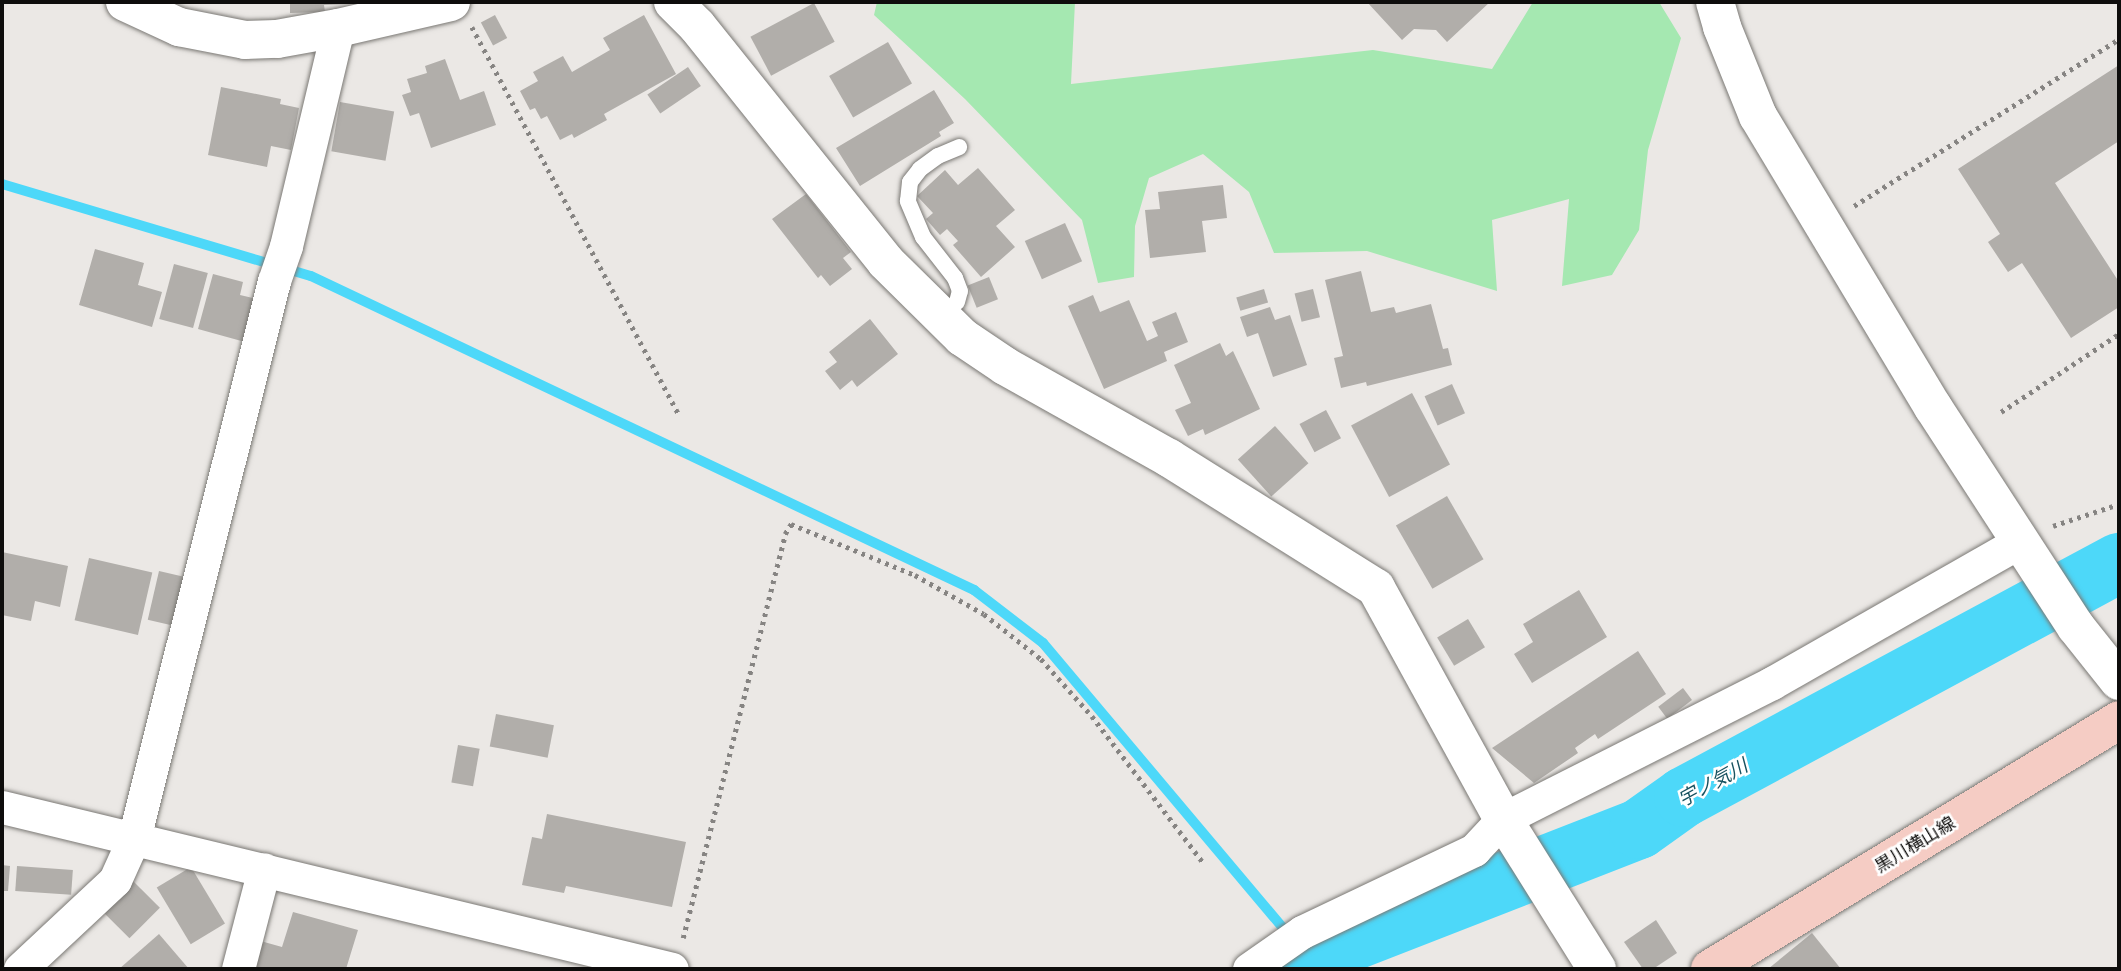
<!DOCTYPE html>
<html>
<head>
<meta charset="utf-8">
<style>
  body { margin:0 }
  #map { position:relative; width:2121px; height:971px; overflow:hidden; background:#ebe8e5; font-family:"Times New Roman","Noto Sans JP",serif }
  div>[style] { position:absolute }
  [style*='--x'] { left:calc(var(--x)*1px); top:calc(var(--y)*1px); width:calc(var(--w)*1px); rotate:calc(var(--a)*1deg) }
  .green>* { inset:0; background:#a5e8b1 }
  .stream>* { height:10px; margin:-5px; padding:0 5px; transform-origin:5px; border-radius:5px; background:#4dd8f9 }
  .river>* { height:60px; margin:-30px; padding:0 30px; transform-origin:30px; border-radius:30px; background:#4dd8f9 }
  .building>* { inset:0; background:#b1aeaa; transform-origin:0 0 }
  .path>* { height:4.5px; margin-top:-2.25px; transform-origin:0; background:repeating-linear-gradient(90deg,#868482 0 3.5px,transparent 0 8.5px) }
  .roads { filter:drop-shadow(0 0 2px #7a7874) drop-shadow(0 0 2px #7a7874) }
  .service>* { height:16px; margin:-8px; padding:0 8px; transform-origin:8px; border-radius:8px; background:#fff }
  .minor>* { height:33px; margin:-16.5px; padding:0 16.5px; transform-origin:16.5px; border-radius:16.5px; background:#fff }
  .tertiary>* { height:38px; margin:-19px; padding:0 19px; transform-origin:19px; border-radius:19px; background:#fff }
  .secondary>* { height:38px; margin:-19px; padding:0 19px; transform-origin:19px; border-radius:19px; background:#f5ccc4 }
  span { translate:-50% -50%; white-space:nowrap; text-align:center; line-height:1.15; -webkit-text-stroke:5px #fff; paint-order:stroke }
  .street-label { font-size:18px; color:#0e0d0c }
  .water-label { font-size:19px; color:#185260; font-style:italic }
  .frame { position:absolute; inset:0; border:4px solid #0e0d0c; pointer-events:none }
</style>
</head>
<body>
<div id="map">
  <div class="green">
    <div style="clip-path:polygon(877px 2px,1075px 2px,1071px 84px,1373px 50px,1492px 69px,1533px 2px,1659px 2px,1681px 38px,1648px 150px,1639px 230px,1612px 275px,1562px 286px,1569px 199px,1492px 220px,1497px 291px,1367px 251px,1274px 253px,1249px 192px,1203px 154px,1149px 178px,1135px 226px,1134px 277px,1098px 283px,1082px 220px,965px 99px,874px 15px)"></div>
  </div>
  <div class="stream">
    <div style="--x:2;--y:184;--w:322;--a:16.6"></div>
    <div style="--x:311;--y:276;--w:734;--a:25.34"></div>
    <div style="--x:974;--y:590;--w:87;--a:37.5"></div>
    <div style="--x:1043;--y:643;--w:412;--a:49.9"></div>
  </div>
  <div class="river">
    <div style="--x:1291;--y:969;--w:20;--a:-33"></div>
    <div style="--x:1308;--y:958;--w:355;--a:-21.3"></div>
    <div style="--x:1639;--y:829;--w:55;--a:-35.4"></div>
    <div style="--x:1684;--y:797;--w:494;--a:-28.3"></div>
  </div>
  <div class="building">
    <div style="clip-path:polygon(290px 2px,349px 2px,350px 4px,324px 5px,325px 12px,290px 13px)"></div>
    <div style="clip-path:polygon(1367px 2px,1490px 2px,1447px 42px,1436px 30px,1414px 29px,1402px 40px)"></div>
    <div style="left:814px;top:3px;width:44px;height:72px;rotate:62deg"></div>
    <div style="left:495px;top:15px;width:26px;height:16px;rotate:62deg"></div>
    <div style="clip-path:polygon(644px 15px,676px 74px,604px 114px,607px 120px,574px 138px,572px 134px,560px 140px,547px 116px,541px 119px,535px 108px,530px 110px,520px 91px,538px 81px,533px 72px,563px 56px,572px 72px,610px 50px,603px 38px)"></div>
    <div style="left:888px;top:42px;width:48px;height:68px;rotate:60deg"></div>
    <div style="clip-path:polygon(445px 59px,460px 100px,484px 91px,496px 125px,431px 148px,419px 113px,410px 116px,402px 95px,411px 92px,407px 79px,427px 73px,425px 66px)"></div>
    <div style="clip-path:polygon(2119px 65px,2119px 141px,2055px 183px,2119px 282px,2119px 307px,2071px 338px,2022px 263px,2008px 272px,1988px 242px,2000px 234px,1958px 169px)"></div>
    <div style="left:688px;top:67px;width:23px;height:49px;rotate:56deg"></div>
    <div style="clip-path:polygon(221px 87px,281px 99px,280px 104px,299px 108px,291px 150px,271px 146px,267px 167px,208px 155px)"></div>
    <div style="clip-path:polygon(934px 90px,954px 123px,939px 132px,941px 136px,860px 186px,836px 148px)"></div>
    <div style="left:340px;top:102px;width:55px;height:50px;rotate:10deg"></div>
    <div style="clip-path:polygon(978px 168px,1015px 210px,996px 226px,1015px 247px,981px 277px,953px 245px,958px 241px,947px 229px,940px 235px,926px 219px,933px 213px,917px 196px,945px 170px,958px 185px)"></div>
    <div style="clip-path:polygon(1223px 185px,1227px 218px,1202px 221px,1206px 252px,1150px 258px,1145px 210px,1160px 209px,1158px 192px)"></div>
    <div style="clip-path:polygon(806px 194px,851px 252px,843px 258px,852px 269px,830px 286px,821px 275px,818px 278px,772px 219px)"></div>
    <div style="left:1065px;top:223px;width:42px;height:44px;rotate:66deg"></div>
    <div style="clip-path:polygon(95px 249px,144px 263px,138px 285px,162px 292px,152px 327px,79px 305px)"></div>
    <div style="left:174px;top:264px;width:35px;height:57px;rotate:15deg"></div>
    <div style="clip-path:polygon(1361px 271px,1371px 312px,1394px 307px,1396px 313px,1431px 304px,1443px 349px,1448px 348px,1452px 365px,1367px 386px,1366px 382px,1341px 388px,1334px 358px,1343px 356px,1325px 280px)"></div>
    <div style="clip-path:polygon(213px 274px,243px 282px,240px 295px,257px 299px,245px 342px,198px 329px)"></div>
    <div style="left:989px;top:277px;width:24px;height:23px;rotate:68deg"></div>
    <div style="left:1264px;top:289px;width:14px;height:29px;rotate:73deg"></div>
    <div style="left:1313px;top:289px;width:29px;height:19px;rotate:76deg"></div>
    <div style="clip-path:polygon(1093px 295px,1100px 312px,1129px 300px,1147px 341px,1158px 336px,1152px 322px,1176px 312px,1188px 342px,1164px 352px,1167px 361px,1104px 389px,1068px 306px)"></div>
    <div style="clip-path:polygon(1270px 307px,1275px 320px,1290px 315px,1307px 365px,1273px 377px,1258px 333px,1247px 337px,1240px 317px)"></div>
    <div style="clip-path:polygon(870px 319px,898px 354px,857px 387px,852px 380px,840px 390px,825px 371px,837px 362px,829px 352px)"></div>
    <div style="clip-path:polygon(1220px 343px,1226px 356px,1233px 351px,1260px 409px,1205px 435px,1203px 429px,1188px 436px,1175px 410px,1191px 403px,1174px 365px)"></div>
    <div style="left:1452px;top:384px;width:32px;height:30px;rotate:66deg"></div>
    <div style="left:1412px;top:393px;width:81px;height:69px;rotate:62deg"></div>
    <div style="left:1326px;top:410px;width:32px;height:30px;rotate:62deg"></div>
    <div style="left:1275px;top:426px;width:50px;height:50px;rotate:48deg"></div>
    <div style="left:1447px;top:496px;width:73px;height:59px;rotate:60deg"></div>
    <div style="clip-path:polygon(2px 552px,68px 566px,60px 607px,35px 601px,31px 621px,2px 615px)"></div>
    <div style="left:89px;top:558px;width:65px;height:64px;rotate:13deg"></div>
    <div style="left:159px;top:571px;width:31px;height:50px;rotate:13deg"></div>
    <div style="clip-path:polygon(1579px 590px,1607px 637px,1532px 683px,1514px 654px,1533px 642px,1523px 624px)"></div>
    <div style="left:1468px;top:619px;width:33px;height:36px;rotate:59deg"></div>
    <div style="clip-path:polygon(1638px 651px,1666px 694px,1598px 739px,1595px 734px,1575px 748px,1578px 753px,1534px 783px,1492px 748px)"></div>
    <div style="left:1683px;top:688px;width:15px;height:31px;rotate:53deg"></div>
    <div style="left:496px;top:714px;width:59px;height:33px;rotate:11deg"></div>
    <div style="left:458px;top:745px;width:22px;height:38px;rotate:10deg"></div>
    <div style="clip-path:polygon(547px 814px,686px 842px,672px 907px,566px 886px,564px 893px,522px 885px,532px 837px,542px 839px)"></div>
    <div style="clip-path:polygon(2px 865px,10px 866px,8px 891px,2px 891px)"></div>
    <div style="left:17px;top:866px;width:56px;height:25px;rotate:4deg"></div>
    <div style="left:191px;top:867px;width:66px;height:40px;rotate:59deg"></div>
    <div style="left:133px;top:881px;width:38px;height:43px;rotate:45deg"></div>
    <div style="clip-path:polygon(293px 912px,358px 930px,346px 969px,249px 969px,257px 940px,282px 947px)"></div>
    <div style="clip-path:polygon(1656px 920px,1677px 953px,1653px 969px,1643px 969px,1624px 942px)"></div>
    <div style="clip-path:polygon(1812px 933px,1841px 969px,1768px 969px)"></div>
    <div style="clip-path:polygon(159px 934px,189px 969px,119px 969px)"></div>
  </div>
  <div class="path">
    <div style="--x:472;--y:27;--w:441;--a:61.9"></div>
    <div style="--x:1854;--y:206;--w:313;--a:-32.2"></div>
    <div style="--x:2001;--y:412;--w:141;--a:-33.5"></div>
    <div style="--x:2053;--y:526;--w:70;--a:-18.4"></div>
    <div style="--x:683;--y:938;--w:417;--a:-75.8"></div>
    <div style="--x:785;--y:534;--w:12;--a:-59"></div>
    <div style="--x:791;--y:524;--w:134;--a:22.4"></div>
    <div style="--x:915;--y:575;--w:79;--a:29.5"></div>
    <div style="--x:984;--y:614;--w:73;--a:38.3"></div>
    <div style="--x:1041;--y:659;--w:76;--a:48.2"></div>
    <div style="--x:1092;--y:716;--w:183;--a:52.8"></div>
  </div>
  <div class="roads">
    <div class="service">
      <div style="--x:957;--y:302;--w:11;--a:-75"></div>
      <div style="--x:960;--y:291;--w:14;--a:-111"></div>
      <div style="--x:955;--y:278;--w:52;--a:-128"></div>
      <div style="--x:923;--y:237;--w:39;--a:-113"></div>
      <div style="--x:908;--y:201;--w:19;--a:-84"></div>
      <div style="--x:910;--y:182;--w:16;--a:-52"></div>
      <div style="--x:920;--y:169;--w:22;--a:-36"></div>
      <div style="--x:938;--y:156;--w:23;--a:-23"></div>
    </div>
    <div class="minor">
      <div style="--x:2;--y:807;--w:689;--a:13.59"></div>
      <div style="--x:20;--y:969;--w:130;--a:-43.1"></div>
      <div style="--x:115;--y:880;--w:46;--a:-65.7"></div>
      <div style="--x:134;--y:838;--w:574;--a:-75.89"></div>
      <div style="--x:274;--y:281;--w:37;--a:-71"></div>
      <div style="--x:286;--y:246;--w:224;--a:-76.6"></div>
      <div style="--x:238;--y:969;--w:103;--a:-75.4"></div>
      <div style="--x:1249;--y:969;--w:65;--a:-34.9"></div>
      <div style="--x:1302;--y:932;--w:191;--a:-25.5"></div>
      <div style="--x:1474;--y:850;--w:42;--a:-46.9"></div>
      <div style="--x:1503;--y:819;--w:301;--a:-26.8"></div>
      <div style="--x:1772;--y:683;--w:287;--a:-29.7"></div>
    </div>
    <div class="tertiary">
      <div style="--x:125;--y:2;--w:60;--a:24.8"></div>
      <div style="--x:179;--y:27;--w:67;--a:11.1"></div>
      <div style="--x:245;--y:40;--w:32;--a:-2"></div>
      <div style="--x:277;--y:39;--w:62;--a:-10.2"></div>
      <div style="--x:338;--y:28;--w:116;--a:-13"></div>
      <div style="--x:673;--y:2;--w:34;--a:45"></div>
      <div style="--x:697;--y:26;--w:302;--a:51.3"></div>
      <div style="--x:886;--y:262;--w:107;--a:44.6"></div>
      <div style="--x:962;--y:337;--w:52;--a:34"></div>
      <div style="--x:1005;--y:366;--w:188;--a:29.3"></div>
      <div style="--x:1169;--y:458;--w:244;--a:32.1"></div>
      <div style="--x:1376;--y:588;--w:264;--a:61.2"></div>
      <div style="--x:1503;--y:819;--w:177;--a:57.9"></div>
      <div style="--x:1715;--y:2;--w:26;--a:74"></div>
      <div style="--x:1722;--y:27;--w:96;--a:68"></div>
      <div style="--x:1758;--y:116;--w:340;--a:59"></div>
      <div style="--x:1933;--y:407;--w:262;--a:57"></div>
      <div style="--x:2076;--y:627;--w:69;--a:51.5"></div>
    </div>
    <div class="secondary">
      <div style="--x:1710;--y:969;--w:479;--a:-31.3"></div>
    </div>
  </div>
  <div class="street-label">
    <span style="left:1915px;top:845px;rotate:-31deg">黒川横山線</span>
  </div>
  <div class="water-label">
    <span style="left:1713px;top:783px;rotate:-29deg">宇ノ気川</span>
  </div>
  <div class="frame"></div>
</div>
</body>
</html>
